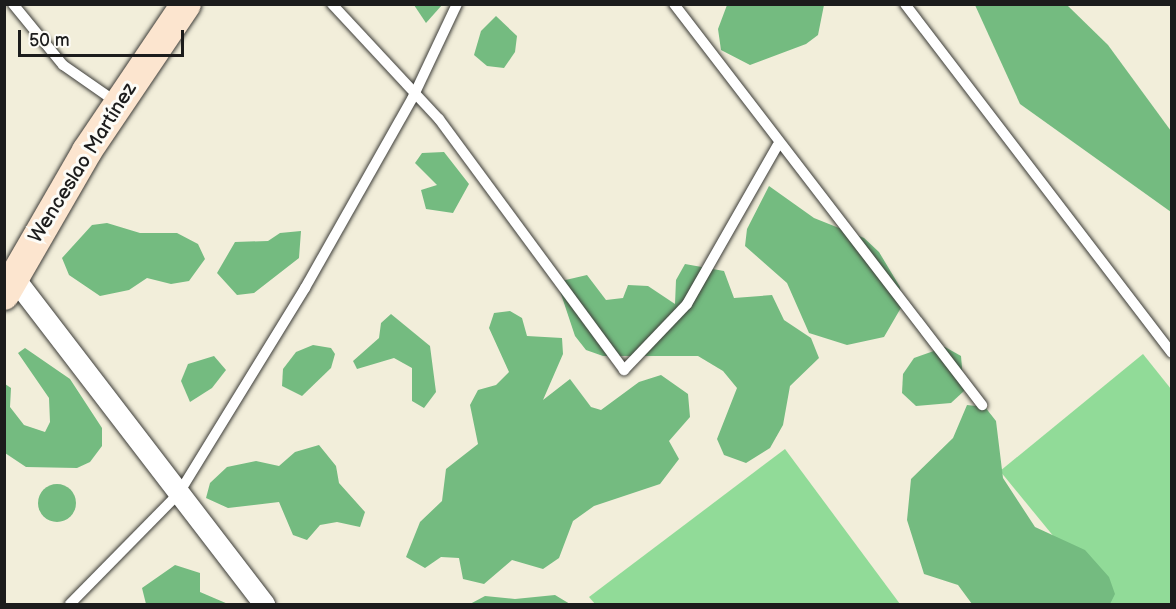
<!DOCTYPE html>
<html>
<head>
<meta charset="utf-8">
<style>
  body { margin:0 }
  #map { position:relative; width:1176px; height:609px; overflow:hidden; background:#f2eeda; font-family:"Balsamiq Sans",sans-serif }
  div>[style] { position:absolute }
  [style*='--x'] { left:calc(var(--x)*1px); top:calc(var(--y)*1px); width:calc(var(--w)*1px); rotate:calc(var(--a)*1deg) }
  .green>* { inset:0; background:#91db98 }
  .forest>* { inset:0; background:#74bb80 }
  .round { border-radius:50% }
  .roads { filter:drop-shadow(0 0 2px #3c3c38) drop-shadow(0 0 2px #3c3c38) }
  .lane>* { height:10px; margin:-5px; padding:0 5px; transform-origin:5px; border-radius:5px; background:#fff }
  .street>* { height:21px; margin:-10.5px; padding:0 10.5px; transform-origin:10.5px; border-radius:10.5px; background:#fff }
  .secondary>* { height:30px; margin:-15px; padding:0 15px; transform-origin:15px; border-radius:15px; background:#fce5cf }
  span { translate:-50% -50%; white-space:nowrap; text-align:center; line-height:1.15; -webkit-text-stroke:6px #fdfcf7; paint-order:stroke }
  .street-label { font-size:20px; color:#1c1c1c }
  .frame { position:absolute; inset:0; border:6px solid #1c1c1c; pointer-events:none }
  .scale { position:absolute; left:18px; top:30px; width:166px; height:27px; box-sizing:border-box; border:3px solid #1c1c1c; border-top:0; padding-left:8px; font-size:18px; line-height:21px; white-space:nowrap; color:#1c1c1c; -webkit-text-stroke:4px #fdfcf7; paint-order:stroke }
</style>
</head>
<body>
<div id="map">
  <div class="green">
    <div style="clip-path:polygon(1143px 354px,1171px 389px,1171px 604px,1109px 604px,1000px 471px)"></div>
    <div style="clip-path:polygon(785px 449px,900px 604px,595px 604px,589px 597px)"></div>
  </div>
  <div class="forest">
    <div style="clip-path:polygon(414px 5px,414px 4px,442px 5px,426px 23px)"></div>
    <div style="clip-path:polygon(727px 5px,727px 4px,824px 5px,818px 35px,806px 44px,750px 65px,721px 50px,718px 29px)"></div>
    <div style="clip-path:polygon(975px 5px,1067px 5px,1108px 45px,1171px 131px,1171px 212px,1020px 104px)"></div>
    <div style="clip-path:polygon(496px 16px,517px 36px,515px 52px,504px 68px,487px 66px,474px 55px,481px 31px)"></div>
    <div style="clip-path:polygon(444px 152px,469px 184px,453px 213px,426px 209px,421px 190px,437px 185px,415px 163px,422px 153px)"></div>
    <div style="clip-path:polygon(769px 186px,814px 218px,864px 238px,879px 252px,900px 287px,902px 306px,884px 337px,847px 345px,809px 333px,787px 283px,745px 246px,747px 229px)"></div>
    <div style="clip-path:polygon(107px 223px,140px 233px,177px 233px,198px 244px,205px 259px,189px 281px,171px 284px,147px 278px,129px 290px,100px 296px,69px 275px,62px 258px,92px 225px)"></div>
    <div style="clip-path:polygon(301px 231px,299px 258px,254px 293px,237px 295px,217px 273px,235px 242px,268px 241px,280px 233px)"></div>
    <div style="clip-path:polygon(685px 264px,724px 271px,734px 298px,772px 295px,784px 320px,811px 338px,819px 358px,790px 386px,783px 425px,770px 448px,746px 463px,724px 455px,717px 439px,737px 388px,723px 371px,698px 356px,603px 356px,586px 350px,575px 336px,557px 282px,587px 275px,606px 300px,623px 298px,628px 285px,648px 286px,675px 304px,676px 280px)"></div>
    <div style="clip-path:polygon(510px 311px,522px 318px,527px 336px,562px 338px,563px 354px,543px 400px,570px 379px,591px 407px,601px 410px,639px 382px,661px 375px,688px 394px,690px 417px,669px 441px,679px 459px,660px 484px,594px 506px,573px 521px,559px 558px,543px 569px,512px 560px,484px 584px,463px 579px,459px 558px,441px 557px,425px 568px,406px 557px,420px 522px,442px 501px,446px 469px,478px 444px,470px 405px,478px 390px,496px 385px,509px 372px,489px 328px,494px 313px)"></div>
    <div style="clip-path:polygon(391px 314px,430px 346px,436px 392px,424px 408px,412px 401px,412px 368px,394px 358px,357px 369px,353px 361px,379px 338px,381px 323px)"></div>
    <div style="clip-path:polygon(313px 345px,331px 348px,335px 354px,331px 368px,302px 396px,282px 386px,283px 369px,296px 352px)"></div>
    <div style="clip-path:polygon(945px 347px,961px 356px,964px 391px,951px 403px,916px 406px,902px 393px,903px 374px,914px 358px)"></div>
    <div style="clip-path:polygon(25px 348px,70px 379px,102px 428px,102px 446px,90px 462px,77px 468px,26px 467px,5px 453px,5px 384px,11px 388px,10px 407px,24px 425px,45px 432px,50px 422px,49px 398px,18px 353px)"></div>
    <div style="clip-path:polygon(214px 356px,226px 370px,212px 388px,190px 402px,181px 381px,188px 364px)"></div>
    <div style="clip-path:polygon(967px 405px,985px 407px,996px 421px,1003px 478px,1035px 527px,1085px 550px,1109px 577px,1115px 594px,1110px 604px,972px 604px,958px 585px,924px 574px,907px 520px,911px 479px,953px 438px)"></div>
    <div style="clip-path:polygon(319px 445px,336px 466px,339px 483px,365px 512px,360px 527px,337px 522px,320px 525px,307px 540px,293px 535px,279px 502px,228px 508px,206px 498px,210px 483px,227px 467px,256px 461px,279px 466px,295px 452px)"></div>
    <div class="round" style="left:38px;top:484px;width:38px;height:38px"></div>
    <div style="clip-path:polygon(175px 565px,200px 573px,200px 592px,228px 604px,146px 604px,142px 588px)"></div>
    <div style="clip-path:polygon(555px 595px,570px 604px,470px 604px,485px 596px,515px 599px)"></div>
  </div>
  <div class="roads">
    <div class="lane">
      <div style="--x:13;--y:4;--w:79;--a:50.7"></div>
      <div style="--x:63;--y:65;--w:65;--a:34.9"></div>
      <div style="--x:332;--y:4;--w:157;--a:47.1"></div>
      <div style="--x:439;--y:119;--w:312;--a:53.6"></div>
      <div style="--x:624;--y:370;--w:91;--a:-46.3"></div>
      <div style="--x:687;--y:304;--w:182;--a:-60.3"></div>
      <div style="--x:674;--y:4;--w:506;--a:52.47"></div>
      <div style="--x:905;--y:4;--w:439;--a:52.6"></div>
      <div style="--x:70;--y:604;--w:156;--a:-45.5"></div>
      <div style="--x:179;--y:493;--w:241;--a:-58.4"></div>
      <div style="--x:305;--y:288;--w:219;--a:-60.5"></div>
      <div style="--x:413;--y:97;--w:103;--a:-64.7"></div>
    </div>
    <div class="street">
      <div style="--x:14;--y:278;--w:411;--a:52.5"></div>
    </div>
    <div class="secondary">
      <div style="--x:4;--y:295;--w:166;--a:-60"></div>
      <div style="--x:87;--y:151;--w:177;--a:-56"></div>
    </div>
  </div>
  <div class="street-label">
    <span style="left:83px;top:163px;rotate:-58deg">Wenceslao Martínez</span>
  </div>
  <div class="frame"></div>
  <div class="scale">50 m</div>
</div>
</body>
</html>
